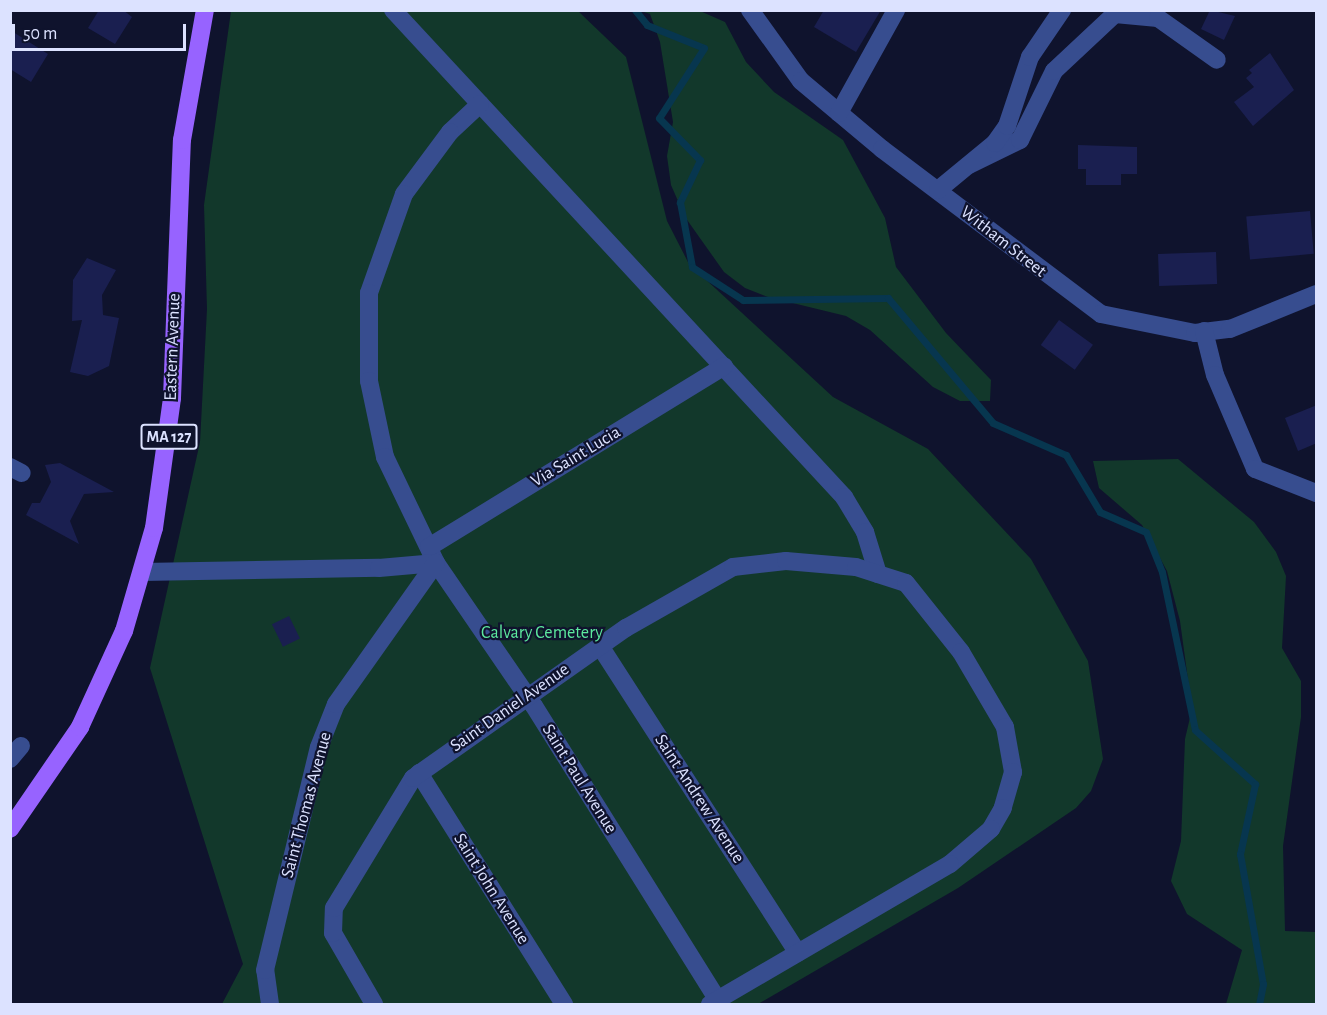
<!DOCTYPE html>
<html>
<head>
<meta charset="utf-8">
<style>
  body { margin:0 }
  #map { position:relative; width:1327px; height:1015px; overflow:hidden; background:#0f132d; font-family:"Alegreya Sans",sans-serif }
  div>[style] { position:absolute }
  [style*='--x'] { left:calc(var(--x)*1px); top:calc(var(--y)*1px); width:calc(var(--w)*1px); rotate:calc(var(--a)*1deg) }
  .green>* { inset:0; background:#12382b }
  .stream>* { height:7px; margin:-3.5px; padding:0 3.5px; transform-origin:3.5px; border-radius:3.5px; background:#07364f }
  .building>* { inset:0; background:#1a1f50; transform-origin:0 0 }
  .minor>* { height:18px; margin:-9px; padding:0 9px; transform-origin:9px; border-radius:9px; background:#374d8f }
  .major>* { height:18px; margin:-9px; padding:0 9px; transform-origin:9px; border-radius:9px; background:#9763ff }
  span { translate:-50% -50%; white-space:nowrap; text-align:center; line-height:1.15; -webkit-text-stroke:4.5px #0f132d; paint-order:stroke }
  .shield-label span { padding:2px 4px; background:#0f132d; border:2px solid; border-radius:4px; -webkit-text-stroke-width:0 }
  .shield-label { font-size:16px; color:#dce2ff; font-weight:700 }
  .street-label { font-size:18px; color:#dce2ff }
  .park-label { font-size:18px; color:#5de99e }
  .frame { position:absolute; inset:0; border:12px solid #dce2ff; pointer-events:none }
  .scale { position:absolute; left:12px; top:24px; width:174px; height:27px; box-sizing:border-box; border:3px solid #dce2ff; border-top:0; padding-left:8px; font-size:18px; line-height:21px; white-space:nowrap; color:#dce2ff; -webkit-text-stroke:4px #0f132d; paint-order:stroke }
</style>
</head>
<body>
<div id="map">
  <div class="green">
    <div style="clip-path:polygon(231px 11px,578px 11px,626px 57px,667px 221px,689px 264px,833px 397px,928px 449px,1031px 559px,1088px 661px,1103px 759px,1091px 791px,1076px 808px,958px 888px,758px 1004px,222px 1004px,243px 964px,150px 668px,200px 442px,207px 309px,204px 205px)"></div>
    <div style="clip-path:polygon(641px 11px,700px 11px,725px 22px,746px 62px,774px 92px,843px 140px,885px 218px,896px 267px,946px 333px,991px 380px,990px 401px,960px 401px,933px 387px,870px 330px,846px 316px,768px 297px,745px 288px,724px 272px,685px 217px,671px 185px,667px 156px,673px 122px,660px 42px,650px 14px)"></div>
    <div style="clip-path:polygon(1178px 459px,1254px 522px,1276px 552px,1286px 576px,1282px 648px,1301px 681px,1301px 717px,1283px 846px,1285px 931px,1316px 932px,1316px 1004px,1226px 1004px,1242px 950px,1187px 914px,1171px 881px,1181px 841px,1185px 739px,1192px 709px,1180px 621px,1167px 571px,1142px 525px,1099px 488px,1093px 461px)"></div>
  </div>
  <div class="stream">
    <div style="--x:635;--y:10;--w:19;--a:51"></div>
    <div style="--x:647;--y:25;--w:61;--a:22"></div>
    <div style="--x:704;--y:48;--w:83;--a:122.7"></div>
    <div style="--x:659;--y:118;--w:59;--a:45.7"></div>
    <div style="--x:700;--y:160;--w:47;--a:115.5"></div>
    <div style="--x:680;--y:202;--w:66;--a:79.5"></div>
    <div style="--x:692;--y:267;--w:61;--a:32.9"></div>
    <div style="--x:743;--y:300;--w:145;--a:-0.8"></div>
    <div style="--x:888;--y:298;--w:163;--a:50"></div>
    <div style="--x:993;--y:423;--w:80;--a:23.7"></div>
    <div style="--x:1066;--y:455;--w:66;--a:59.2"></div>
    <div style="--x:1100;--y:512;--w:50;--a:23.5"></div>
    <div style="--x:1146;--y:532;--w:43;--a:68.2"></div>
    <div style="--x:1162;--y:572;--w:161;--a:78.2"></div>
    <div style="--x:1195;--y:730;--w:81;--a:42"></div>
    <div style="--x:1255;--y:784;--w:72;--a:102.1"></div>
    <div style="--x:1240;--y:854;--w:132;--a:80"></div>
    <div style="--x:1263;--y:984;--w:20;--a:101"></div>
  </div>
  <div class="building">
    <div style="clip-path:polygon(99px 10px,123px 10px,132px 17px,115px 44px,88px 28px)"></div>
    <div style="clip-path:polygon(824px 10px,881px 10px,856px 52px,814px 27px)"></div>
    <div style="clip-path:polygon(1210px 10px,1235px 16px,1224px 40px,1201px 29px)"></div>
    <div style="clip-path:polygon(10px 30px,48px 54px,31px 82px,10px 69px)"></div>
    <div style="clip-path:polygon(1270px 53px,1294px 90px,1253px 126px,1234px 102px,1254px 87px,1246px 78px,1252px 73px,1249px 70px)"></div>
    <div style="clip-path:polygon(1078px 145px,1137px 147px,1137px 174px,1121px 174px,1121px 185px,1086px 185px,1086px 169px,1078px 169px)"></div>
    <div style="left:1310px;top:211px;width:43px;height:64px;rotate:85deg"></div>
    <div style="left:1216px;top:252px;width:32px;height:58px;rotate:88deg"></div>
    <div style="clip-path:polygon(87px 258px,116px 270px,102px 295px,103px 315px,119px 318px,109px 366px,88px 376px,70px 372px,82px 320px,72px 321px,73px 280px)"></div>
    <div style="left:1059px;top:320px;width:42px;height:31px;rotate:36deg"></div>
    <div style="clip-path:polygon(1317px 405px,1317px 443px,1298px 451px,1285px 418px)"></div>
    <div style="clip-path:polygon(60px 463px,114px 492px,84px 494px,70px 521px,79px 544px,26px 515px,32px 503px,40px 503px,51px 482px,45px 465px)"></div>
    <div style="left:289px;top:616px;width:25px;height:19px;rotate:64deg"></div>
  </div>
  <div class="minor">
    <div style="--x:393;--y:10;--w:664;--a:47.2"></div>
    <div style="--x:844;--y:497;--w:41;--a:59"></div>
    <div style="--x:865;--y:532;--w:44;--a:72.8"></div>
    <div style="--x:750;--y:10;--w:87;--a:54.3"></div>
    <div style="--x:801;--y:81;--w:106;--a:40"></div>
    <div style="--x:882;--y:149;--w:274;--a:37"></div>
    <div style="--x:1101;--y:314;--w:96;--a:11.4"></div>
    <div style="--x:1195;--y:333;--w:35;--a:-7"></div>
    <div style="--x:1230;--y:329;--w:93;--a:-22.1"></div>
    <div style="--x:480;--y:104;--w:41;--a:137"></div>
    <div style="--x:450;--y:132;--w:77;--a:126.6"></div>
    <div style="--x:404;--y:194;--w:105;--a:109.5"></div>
    <div style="--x:369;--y:293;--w:88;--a:90"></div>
    <div style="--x:369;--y:381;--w:78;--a:78.1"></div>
    <div style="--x:385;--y:457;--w:118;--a:64.3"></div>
    <div style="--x:436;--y:563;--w:173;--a:55.6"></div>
    <div style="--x:534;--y:706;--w:347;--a:58"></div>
    <div style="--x:839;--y:113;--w:118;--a:-61"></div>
    <div style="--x:969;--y:165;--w:57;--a:-26.1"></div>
    <div style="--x:1020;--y:140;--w:77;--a:-63.8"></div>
    <div style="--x:1054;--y:71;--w:83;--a:-43.1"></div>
    <div style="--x:1115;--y:14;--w:43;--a:5.3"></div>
    <div style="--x:1158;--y:18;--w:72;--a:35.4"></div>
    <div style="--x:938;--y:190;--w:74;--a:-39.5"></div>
    <div style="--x:995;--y:143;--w:21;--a:-55"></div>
    <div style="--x:1007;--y:126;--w:73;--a:-71.6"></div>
    <div style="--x:1030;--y:57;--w:57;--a:-55.8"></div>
    <div style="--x:1204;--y:331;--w:45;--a:76"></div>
    <div style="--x:1215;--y:375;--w:102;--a:66.9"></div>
    <div style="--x:1255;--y:469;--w:66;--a:21.5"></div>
    <div style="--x:10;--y:467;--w:13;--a:27"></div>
    <div style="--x:429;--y:547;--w:346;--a:-31.5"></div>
    <div style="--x:142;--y:572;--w:237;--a:-1"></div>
    <div style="--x:379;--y:568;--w:57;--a:-5"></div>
    <div style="--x:600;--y:646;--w:365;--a:57.2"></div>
    <div style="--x:10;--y:759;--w:17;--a:-50"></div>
    <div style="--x:419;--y:773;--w:273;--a:57.9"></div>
    <div style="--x:270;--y:1004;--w:34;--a:-98"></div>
    <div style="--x:265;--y:970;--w:229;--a:-76.4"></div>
    <div style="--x:319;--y:747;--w:46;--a:-68.4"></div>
    <div style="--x:336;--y:704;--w:173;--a:-54.7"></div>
    <div style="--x:374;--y:1004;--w:82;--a:-120"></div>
    <div style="--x:333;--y:933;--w:25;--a:-88"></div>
    <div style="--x:334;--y:908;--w:152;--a:-58.7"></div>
    <div style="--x:413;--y:778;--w:261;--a:-35.2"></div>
    <div style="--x:626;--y:628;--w:123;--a:-29.7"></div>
    <div style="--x:733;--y:567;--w:53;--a:-6.5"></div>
    <div style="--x:786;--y:561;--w:70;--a:4.9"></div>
    <div style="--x:856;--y:567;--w:52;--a:17.7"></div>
    <div style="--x:906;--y:583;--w:88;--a:51.4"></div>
    <div style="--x:961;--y:652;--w:87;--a:59.6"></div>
    <div style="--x:1005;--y:727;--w:46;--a:79.9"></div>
    <div style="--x:1013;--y:772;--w:37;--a:106"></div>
    <div style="--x:1003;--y:808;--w:24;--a:120"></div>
    <div style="--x:991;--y:829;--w:54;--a:139.5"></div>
    <div style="--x:950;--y:864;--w:278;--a:149.7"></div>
  </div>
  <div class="major">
    <div style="--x:10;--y:829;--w:124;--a:-55.5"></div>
    <div style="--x:80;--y:727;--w:106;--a:-65.4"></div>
    <div style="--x:124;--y:631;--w:107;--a:-73.8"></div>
    <div style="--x:154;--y:528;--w:131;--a:-82.1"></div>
    <div style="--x:172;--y:398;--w:258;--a:-87.8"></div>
    <div style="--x:182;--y:140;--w:132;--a:-80"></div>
  </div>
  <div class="shield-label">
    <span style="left:169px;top:437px">MA 127</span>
  </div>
  <div class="street-label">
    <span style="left:1003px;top:242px;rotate:38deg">Witham Street</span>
    <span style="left:173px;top:347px;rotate:-88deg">Eastern Avenue</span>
    <span style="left:576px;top:457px;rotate:-31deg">Via Saint Lucia</span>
    <span style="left:510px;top:708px;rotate:-35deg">Saint Daniel Avenue</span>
    <span style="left:579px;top:779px;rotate:58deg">Saint Paul Avenue</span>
    <span style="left:699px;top:799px;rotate:57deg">Saint Andrew Avenue</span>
    <span style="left:307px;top:805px;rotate:-75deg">Saint Thomas Avenue</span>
    <span style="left:491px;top:889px;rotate:58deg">Saint John Avenue</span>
  </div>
  <div class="park-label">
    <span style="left:542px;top:633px">Calvary Cemetery</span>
  </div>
  <div class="frame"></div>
  <div class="scale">50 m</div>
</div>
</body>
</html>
